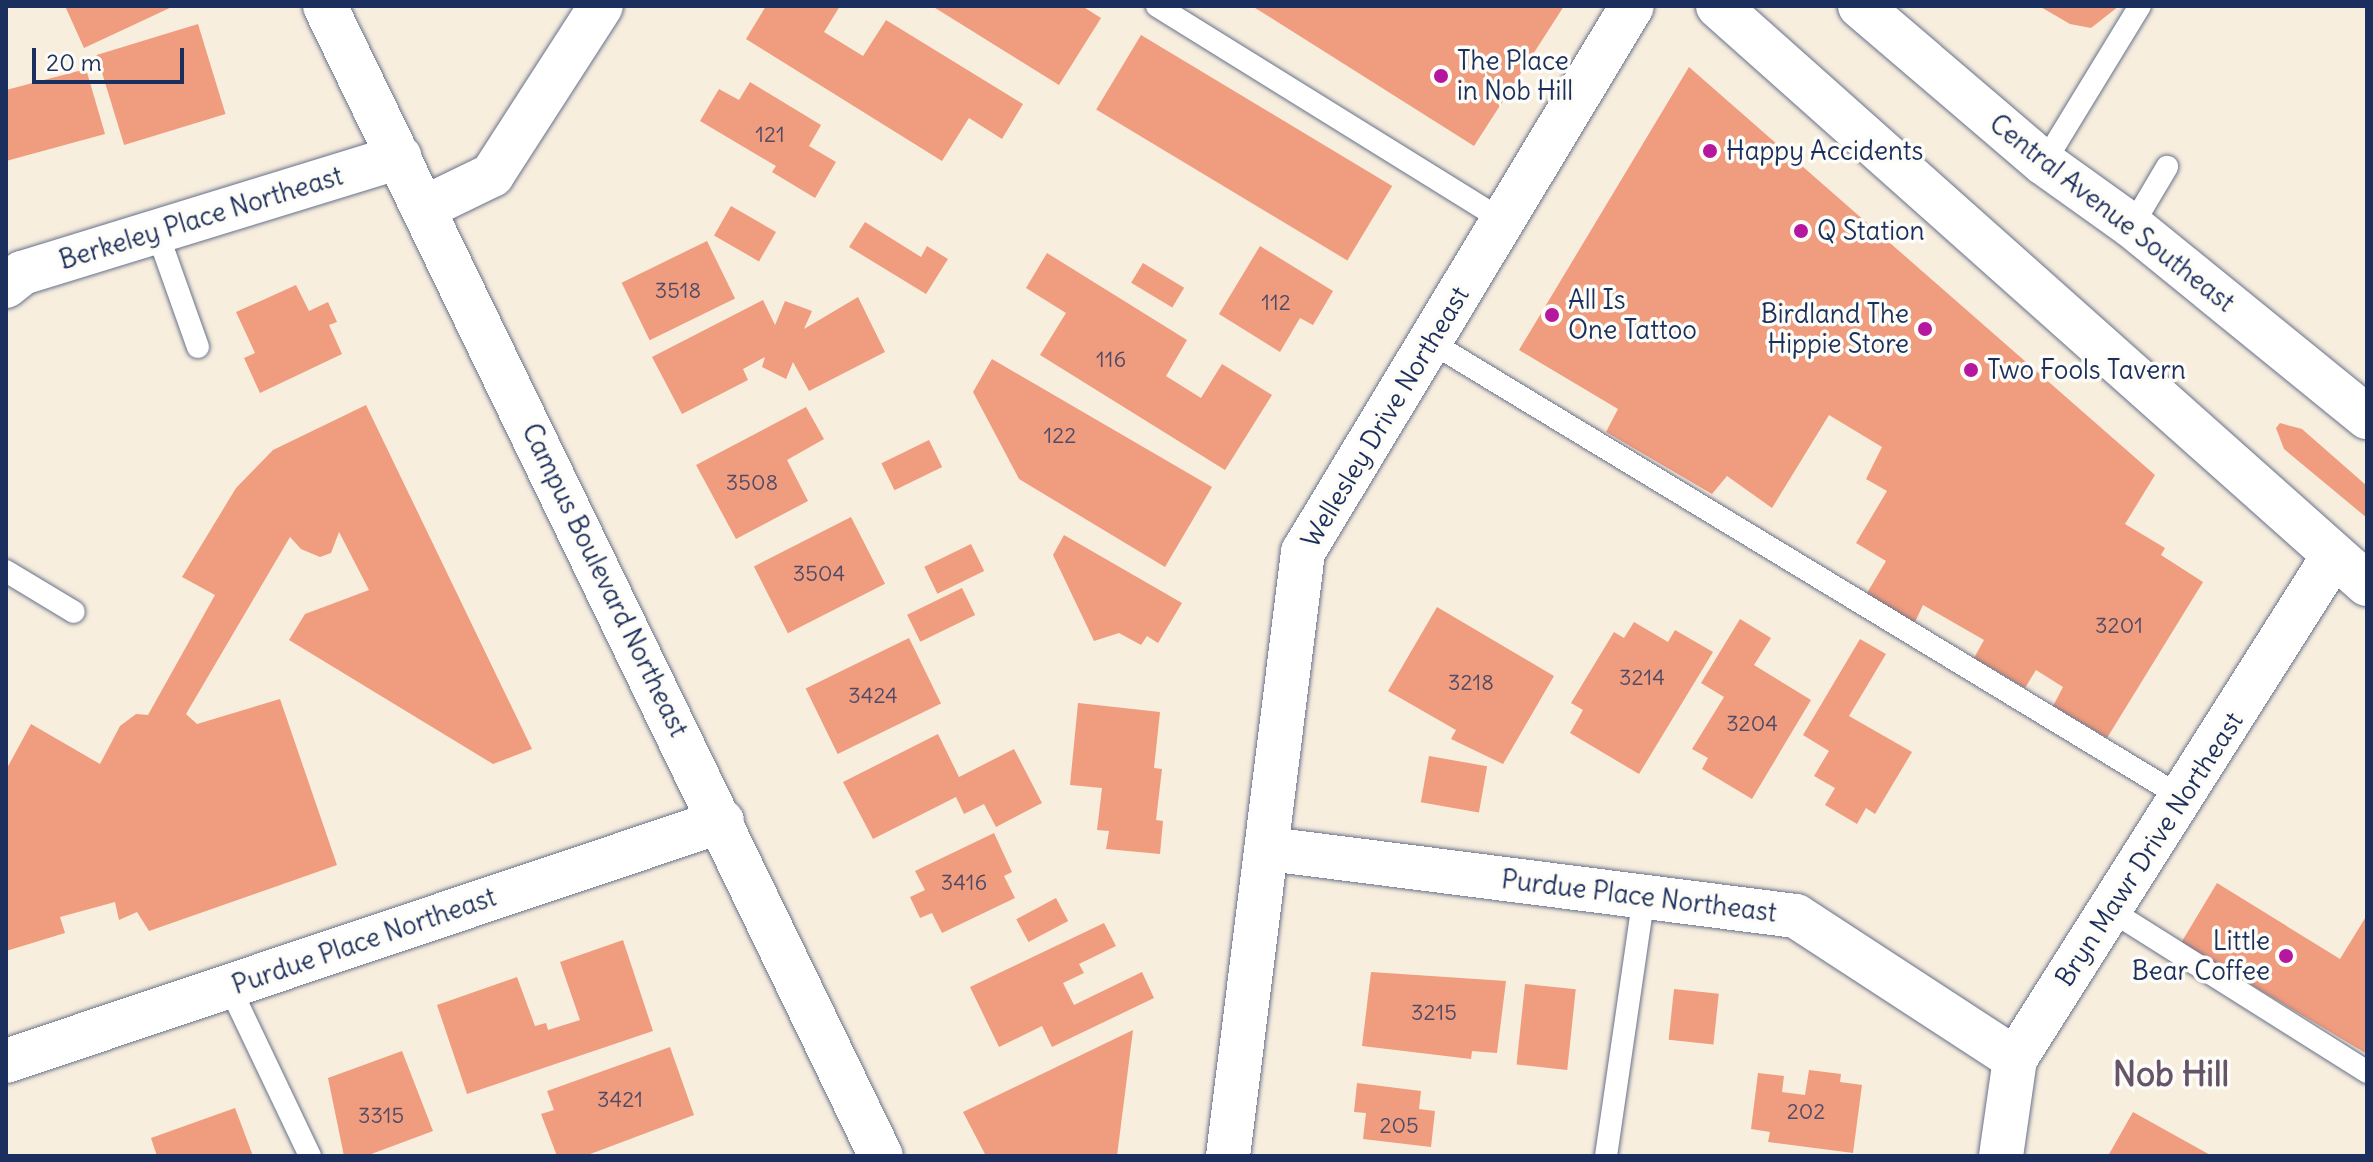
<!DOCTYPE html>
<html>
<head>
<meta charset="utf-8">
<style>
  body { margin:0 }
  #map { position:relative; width:2373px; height:1162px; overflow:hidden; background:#f8eede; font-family:Delius,sans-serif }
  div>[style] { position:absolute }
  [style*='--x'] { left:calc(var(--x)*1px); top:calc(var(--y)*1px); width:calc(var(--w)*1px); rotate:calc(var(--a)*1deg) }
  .building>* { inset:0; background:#f09c7e; transform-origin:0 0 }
  .roads { filter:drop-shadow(0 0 2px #68728b) drop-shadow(0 0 2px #68728b) }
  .lane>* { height:22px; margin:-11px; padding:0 11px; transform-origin:11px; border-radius:11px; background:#fff }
  .street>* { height:44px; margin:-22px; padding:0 22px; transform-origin:22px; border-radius:22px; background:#fff }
  .secondary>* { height:44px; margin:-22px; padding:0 22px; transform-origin:22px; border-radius:22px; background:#fff }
  .primary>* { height:44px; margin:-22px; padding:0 22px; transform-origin:22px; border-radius:22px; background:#fff }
  .dots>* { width:22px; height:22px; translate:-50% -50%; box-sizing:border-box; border:4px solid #fdfcf7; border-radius:50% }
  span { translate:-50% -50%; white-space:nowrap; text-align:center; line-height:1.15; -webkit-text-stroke:7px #fdfcf7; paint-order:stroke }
  .number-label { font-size:22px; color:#504a66 }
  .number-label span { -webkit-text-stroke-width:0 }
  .poi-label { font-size:26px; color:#1b2f5e }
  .left { translate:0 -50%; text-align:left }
  .right { translate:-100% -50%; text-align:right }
  .street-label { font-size:26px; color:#1b2f5e }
  .district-label { font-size:34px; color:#665569; font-weight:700 }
  .frame { position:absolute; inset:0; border:8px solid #1b2f5e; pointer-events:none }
  .scale { position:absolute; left:32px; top:48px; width:152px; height:36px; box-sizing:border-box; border:4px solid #1b2f5e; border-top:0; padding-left:10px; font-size:24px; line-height:28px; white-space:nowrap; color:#1b2f5e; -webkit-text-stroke:6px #fdfcf7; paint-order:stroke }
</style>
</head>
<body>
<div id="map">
  <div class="building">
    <div style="clip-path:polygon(65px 6px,174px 6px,84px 48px)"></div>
    <div style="clip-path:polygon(766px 6px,840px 6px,824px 32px,863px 56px,886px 20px,1023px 104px,1002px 139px,969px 118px,942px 161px,746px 39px)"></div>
    <div style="clip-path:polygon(932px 6px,1082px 6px,1101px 18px,1059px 85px)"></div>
    <div style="clip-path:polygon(1252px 6px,1564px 6px,1474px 146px)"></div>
    <div style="clip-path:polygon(2039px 6px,2119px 6px,2091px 28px,2070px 24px)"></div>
    <div style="left:198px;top:24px;width:94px;height:106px;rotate:73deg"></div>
    <div style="left:1141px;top:35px;width:293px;height:87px;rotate:31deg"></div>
    <div style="clip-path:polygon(1689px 67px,2155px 475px,2125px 524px,2165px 548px,2161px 555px,2203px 582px,2107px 738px,2053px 706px,2063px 687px,2036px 670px,2025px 688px,1974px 658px,1984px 640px,1923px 605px,1914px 624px,1867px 593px,1886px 561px,1856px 543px,1887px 491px,1866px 479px,1882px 447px,1829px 415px,1772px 508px,1727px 476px,1712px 494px,1606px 432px,1618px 409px,1519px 350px)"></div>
    <div style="clip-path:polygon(86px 69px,105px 134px,6px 161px,6px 90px)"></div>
    <div style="clip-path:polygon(750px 82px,821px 125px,809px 146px,836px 162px,815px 198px,772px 172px,776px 166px,700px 121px,719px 89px,739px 100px)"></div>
    <div style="left:731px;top:206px;width:52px;height:34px;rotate:30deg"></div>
    <div style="clip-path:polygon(865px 222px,921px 257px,927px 246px,948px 259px,926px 294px,849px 247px)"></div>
    <div style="left:707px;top:241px;width:64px;height:95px;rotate:64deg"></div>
    <div style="clip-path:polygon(1260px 246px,1333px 291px,1313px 325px,1300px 318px,1280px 352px,1219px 314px)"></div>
    <div style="clip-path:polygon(1047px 253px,1187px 340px,1166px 376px,1201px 398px,1222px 364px,1272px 395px,1225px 470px,1040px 355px,1066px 313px,1026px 288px)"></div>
    <div style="left:1143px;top:263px;width:48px;height:23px;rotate:31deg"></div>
    <div style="clip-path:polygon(296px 285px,309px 311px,328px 302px,337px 322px,329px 325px,342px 354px,260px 393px,244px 358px,255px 353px,236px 312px)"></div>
    <div style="clip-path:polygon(858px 297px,885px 352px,809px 391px,793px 362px,786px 379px,762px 367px,765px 357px,743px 369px,748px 380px,682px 414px,652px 357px,763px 300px,775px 325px,785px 301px,812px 311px,804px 329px)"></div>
    <div style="clip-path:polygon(992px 359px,1212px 487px,1165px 567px,1019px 479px,973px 392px)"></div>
    <div style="clip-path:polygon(366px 405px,532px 749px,493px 764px,289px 640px,305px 614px,369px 590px,339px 532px,331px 553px,320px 557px,301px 549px,290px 537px,186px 714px,197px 724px,280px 699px,337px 865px,149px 931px,137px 912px,119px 920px,115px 902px,60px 917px,65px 933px,6px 951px,6px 770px,31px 724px,100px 764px,120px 726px,136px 714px,148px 715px,215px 595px,182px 577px,236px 488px,273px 450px)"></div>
    <div style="clip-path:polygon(806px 407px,824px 439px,787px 460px,808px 501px,736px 539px,696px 465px)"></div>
    <div style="clip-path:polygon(2280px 423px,2302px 429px,2367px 486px,2367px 518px,2284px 449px,2276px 428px)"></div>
    <div style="left:929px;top:440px;width:30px;height:53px;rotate:64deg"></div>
    <div style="left:851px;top:517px;width:75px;height:109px;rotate:63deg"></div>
    <div style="clip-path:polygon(1064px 535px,1182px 603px,1158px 643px,1147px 636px,1141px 645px,1119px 633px,1094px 641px,1053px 555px)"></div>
    <div style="left:971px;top:544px;width:30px;height:52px;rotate:64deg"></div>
    <div style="left:962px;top:588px;width:30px;height:61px;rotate:64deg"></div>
    <div style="clip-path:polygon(1437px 607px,1554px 676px,1503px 764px,1451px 739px,1456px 730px,1388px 691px)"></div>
    <div style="clip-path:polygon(1740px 619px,1771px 638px,1754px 665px,1811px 700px,1752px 799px,1702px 769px,1708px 758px,1692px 749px,1724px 697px,1701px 683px)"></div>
    <div style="clip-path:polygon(1634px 622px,1668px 642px,1675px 630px,1713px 652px,1639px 774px,1570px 733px,1583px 710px,1571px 703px,1614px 632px,1624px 638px)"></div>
    <div style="left:909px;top:638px;width:73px;height:115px;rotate:64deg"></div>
    <div style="clip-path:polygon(1860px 639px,1886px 654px,1849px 716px,1912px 752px,1875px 814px,1866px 808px,1857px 824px,1825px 805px,1835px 788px,1814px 776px,1829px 751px,1803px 735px)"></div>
    <div style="clip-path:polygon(1078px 703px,1160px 712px,1154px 768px,1162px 769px,1156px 820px,1163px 821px,1160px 854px,1106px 849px,1109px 831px,1097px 830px,1102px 788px,1070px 785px)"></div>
    <div style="clip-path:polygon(938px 734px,959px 777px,1014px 749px,1042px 803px,996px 827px,984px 804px,964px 814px,956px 797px,873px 839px,843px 782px)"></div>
    <div style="left:1429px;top:756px;width:59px;height:47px;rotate:10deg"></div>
    <div style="clip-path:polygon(994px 833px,1012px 872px,1004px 876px,1015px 898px,942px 933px,932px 913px,920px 918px,910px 897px,925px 890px,915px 871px)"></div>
    <div style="clip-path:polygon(2217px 883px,2340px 959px,2367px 915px,2367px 1054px,2181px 943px)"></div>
    <div style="left:1056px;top:898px;width:26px;height:45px;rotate:62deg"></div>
    <div style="clip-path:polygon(1104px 923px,1116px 946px,1079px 964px,1084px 973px,1063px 983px,1074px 1005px,1142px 972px,1154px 998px,1052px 1047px,1042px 1026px,999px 1047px,970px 987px)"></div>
    <div style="clip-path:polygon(623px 940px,653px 1031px,467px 1094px,437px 1005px,517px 977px,535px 1026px,546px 1023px,548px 1030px,580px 1020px,560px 962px)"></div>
    <div style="clip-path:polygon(1371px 972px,1506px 981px,1497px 1053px,1472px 1051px,1471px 1059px,1362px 1046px)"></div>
    <div style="left:1525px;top:984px;width:51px;height:81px;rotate:6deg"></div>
    <div style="left:1674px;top:989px;width:45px;height:51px;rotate:6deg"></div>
    <div style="clip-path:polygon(1133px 1030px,1117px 1156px,986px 1156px,963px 1112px)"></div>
    <div style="clip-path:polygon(670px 1047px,694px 1115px,585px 1156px,557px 1156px,541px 1114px,554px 1110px,547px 1091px)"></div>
    <div style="clip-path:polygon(402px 1051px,433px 1131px,366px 1156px,344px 1156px,328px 1078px)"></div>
    <div style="clip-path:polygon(1809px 1070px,1841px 1074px,1840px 1082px,1862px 1085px,1853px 1153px,1768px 1142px,1770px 1132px,1751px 1129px,1758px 1073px,1784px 1076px,1782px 1092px,1805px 1095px)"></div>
    <div style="clip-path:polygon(1357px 1083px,1421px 1091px,1419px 1109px,1435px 1111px,1431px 1147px,1363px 1139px,1366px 1113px,1354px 1112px)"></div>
    <div style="clip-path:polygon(235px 1108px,253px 1156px,157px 1156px,151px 1138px)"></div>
    <div style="clip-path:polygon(2133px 1112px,2212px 1156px,2108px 1156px)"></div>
  </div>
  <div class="roads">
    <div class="lane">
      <div style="--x:1157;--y:6;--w:406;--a:31.8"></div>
      <div style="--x:2044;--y:163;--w:184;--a:-58.6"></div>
      <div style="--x:2132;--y:226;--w:69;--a:-59.3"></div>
      <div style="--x:157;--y:232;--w:122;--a:70.4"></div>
      <div style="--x:1429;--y:341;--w:882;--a:31.22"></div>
      <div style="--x:6;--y:571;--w:79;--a:31.1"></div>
      <div style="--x:2110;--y:910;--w:304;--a:32.2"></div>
      <div style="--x:229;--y:986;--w:188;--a:64.5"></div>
      <div style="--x:1606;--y:1156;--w:263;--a:-81.7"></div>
    </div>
    <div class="street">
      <div style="--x:424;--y:208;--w:76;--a:-25.9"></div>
      <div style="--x:492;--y:175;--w:201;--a:-57.2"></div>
      <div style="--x:6;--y:286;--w:21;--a:-39"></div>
      <div style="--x:22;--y:273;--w:395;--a:-17.1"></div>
      <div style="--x:1269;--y:849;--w:531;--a:7.25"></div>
      <div style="--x:1796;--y:916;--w:262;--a:33.1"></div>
      <div style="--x:6;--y:1061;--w:755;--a:-18.53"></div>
      <div style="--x:1228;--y:1156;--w:609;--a:-82.92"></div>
      <div style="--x:1303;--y:552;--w:637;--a:-58.93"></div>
      <div style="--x:2001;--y:1156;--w:98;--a:-81.8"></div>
      <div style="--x:2015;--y:1059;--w:596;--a:-57.67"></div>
    </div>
    <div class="secondary">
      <div style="--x:325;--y:6;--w:1277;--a:64.2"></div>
    </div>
    <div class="primary">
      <div style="--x:1718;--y:6;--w:869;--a:41.69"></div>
      <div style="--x:1860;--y:6;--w:242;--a:40.5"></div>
      <div style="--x:2044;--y:163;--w:108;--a:35.6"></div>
      <div style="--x:2132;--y:226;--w:303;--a:39.1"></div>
    </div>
  </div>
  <div class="dots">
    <div style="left:1441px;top:76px;background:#b5179e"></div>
    <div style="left:1710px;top:151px;background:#b5179e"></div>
    <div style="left:1801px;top:231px;background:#b5179e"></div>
    <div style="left:1552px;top:315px;background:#b5179e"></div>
    <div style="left:1925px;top:329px;background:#b5179e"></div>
    <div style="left:1971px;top:370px;background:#b5179e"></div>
    <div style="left:2286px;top:956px;background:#b5179e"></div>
  </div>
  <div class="number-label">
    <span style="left:770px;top:135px">121</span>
    <span style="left:678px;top:291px">3518</span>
    <span style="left:1276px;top:303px">112</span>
    <span style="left:1111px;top:360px">116</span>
    <span style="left:1060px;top:436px">122</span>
    <span style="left:752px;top:483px">3508</span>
    <span style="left:819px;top:574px">3504</span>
    <span style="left:2119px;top:626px">3201</span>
    <span style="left:1642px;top:678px">3214</span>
    <span style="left:1471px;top:683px">3218</span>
    <span style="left:873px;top:696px">3424</span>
    <span style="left:1752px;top:724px">3204</span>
    <span style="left:964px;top:883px">3416</span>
    <span style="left:1434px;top:1013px">3215</span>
    <span style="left:620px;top:1100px">3421</span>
    <span style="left:1806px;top:1112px">202</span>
    <span style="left:381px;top:1116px">3315</span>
    <span style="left:1399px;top:1126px">205</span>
  </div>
  <div class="poi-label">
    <span class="left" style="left:1457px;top:76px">The Place<br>in Nob Hill</span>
    <span class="left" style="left:1726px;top:151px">Happy Accidents</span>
    <span class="left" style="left:1817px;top:231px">Q Station</span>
    <span class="left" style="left:1568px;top:315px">All Is<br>One Tattoo</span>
    <span class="right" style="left:1909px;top:329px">Birdland The<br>Hippie Store</span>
    <span class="left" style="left:1987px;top:370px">Two Fools Tavern</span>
    <span class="right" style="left:2270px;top:956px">Little<br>Bear Coffee</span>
  </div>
  <div class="street-label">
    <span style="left:2112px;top:213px;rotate:38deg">Central Avenue Southeast</span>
    <span style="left:201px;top:218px;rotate:-17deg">Berkeley Place Northeast</span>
    <span style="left:1385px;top:417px;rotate:-59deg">Wellesley Drive Northeast</span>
    <span style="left:605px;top:580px;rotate:64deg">Campus Boulevard Northeast</span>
    <span style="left:2149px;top:849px;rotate:-57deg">Bryn Mawr Drive Northeast</span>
    <span style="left:1639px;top:896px;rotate:7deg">Purdue Place Northeast</span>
    <span style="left:364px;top:941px;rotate:-19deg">Purdue Place Northeast</span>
  </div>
  <div class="district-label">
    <span style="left:2171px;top:1074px">Nob Hill</span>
  </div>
  <div class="frame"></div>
  <div class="scale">20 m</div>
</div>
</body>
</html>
